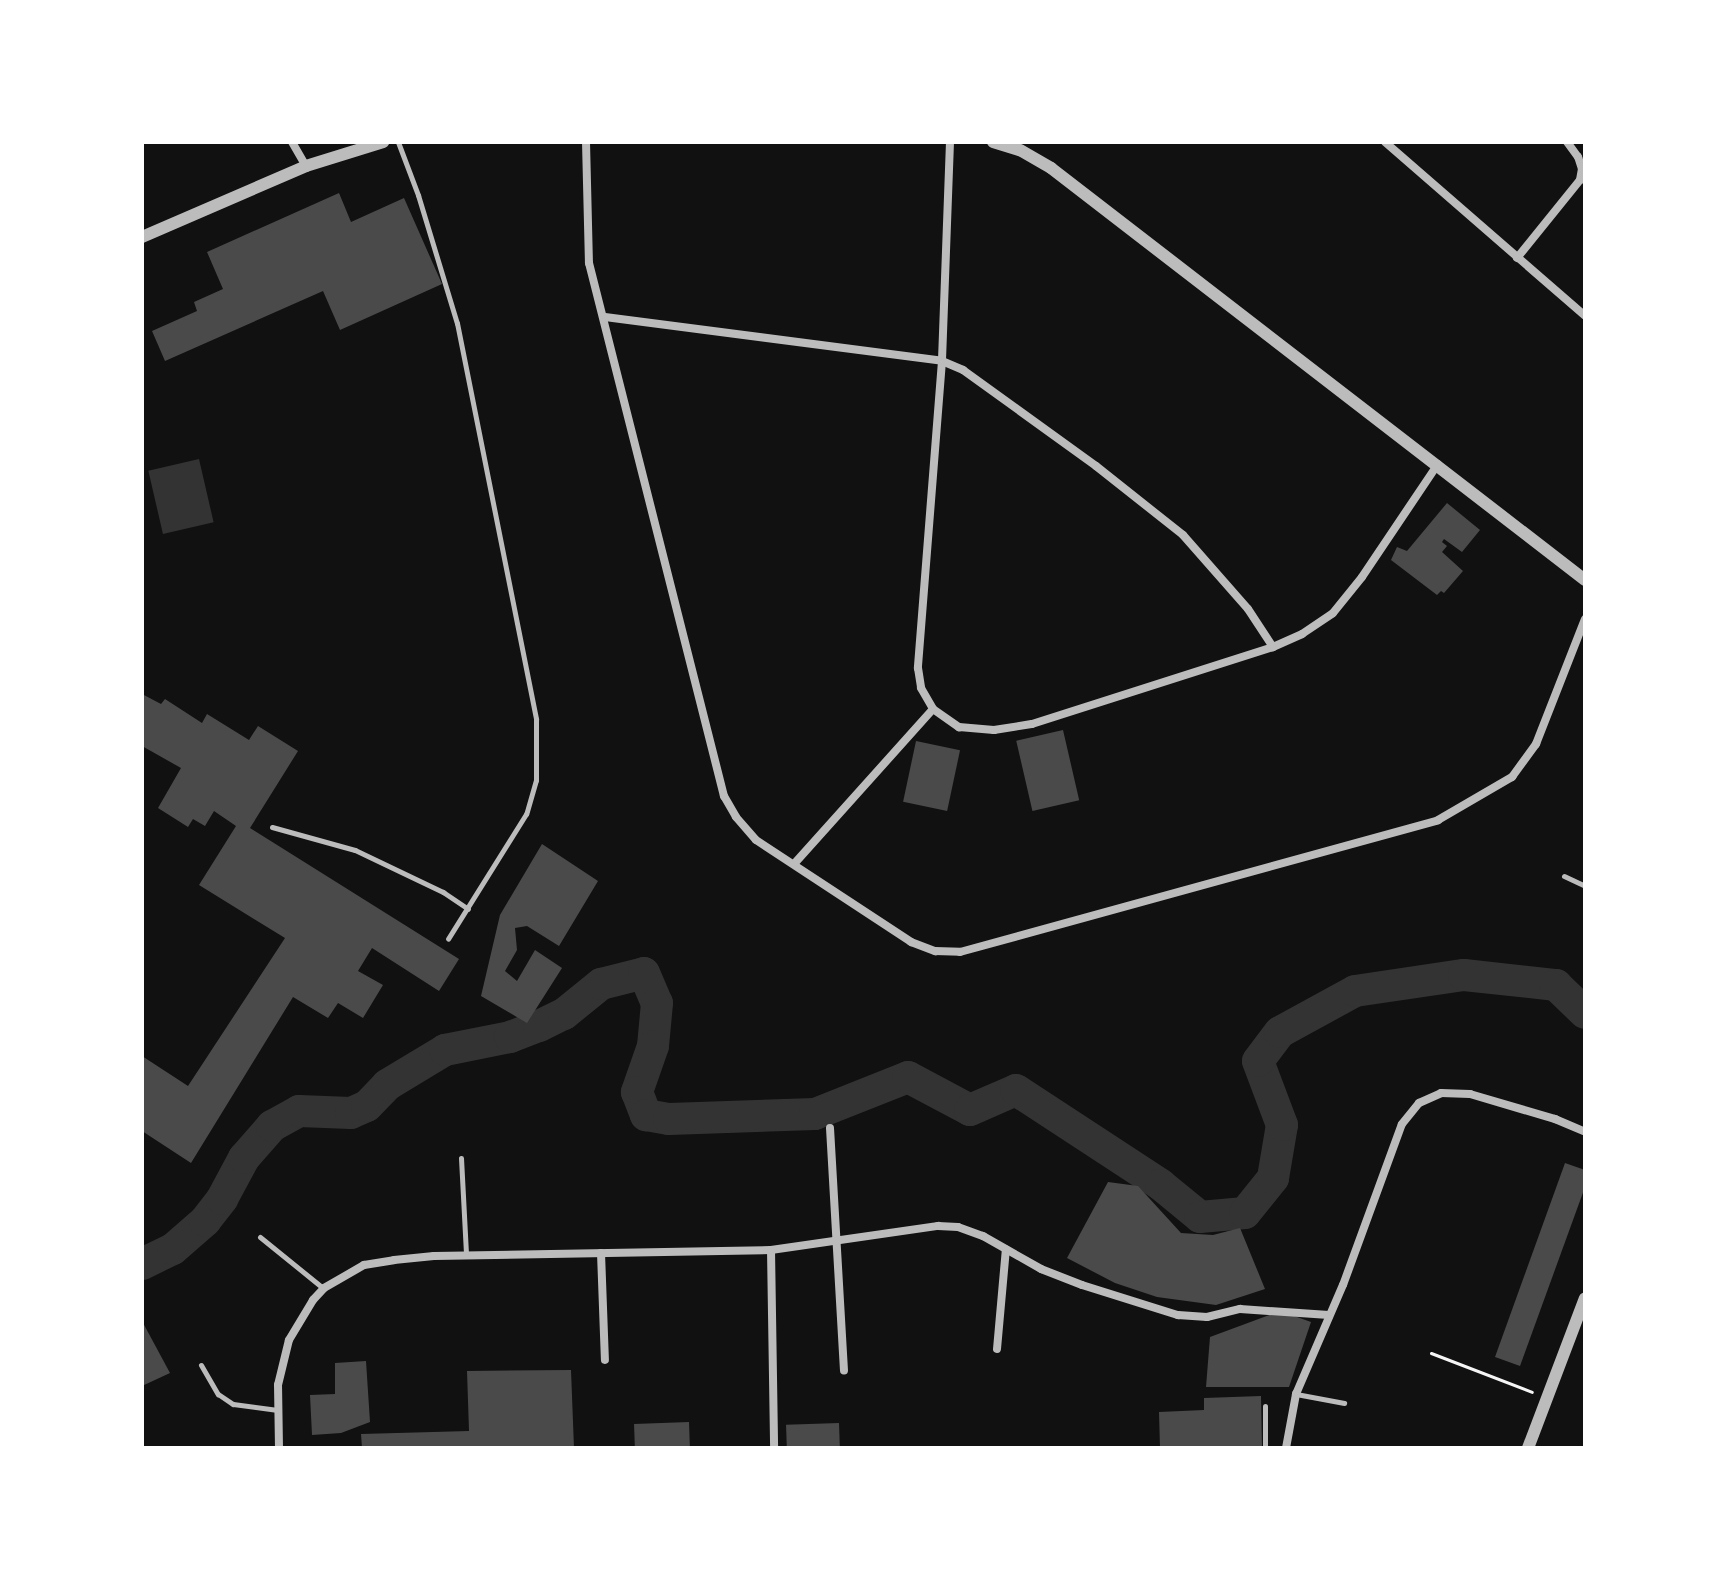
<!DOCTYPE html>
<html>
<head>
<meta charset="utf-8">
<style>
  body { margin:0 }
  #map { position:relative; width:1727px; height:1590px; overflow:hidden; background:#111; font-family:"PT Sans",sans-serif }
  div>[style] { position:absolute }
  [style*='--x'] { left:calc(var(--x)*1px); top:calc(var(--y)*1px); width:calc(var(--w)*1px); rotate:calc(var(--a)*1deg) }
  .water>* { inset:0; background:#333; transform-origin:0 0 }
  .river>* { height:32px; margin:-16px; padding:0 16px; transform-origin:16px; border-radius:16px; background:#333 }
  .building>* { inset:0; background:#4a4a4a; transform-origin:0 0 }
  .path>* { height:3px; margin:-1.5px; padding:0 1.5px; transform-origin:1.5px; border-radius:1.5px; background:#f5f5f5 }
  .service>* { height:5px; margin:-2.5px; padding:0 2.5px; transform-origin:2.5px; border-radius:2.5px; background:#bcbcbc }
  .minor>* { height:8px; margin:-4px; padding:0 4px; transform-origin:4px; border-radius:4px; background:#bcbcbc }
  .tertiary>* { height:12px; margin:-6px; padding:0 6px; transform-origin:6px; border-radius:6px; background:#bcbcbc }
  span { translate:-50% -50%; white-space:nowrap; text-align:center; line-height:1.15; -webkit-text-stroke:6px #fff; paint-order:stroke }
  .frame { position:absolute; inset:0; border:144px solid #fff; pointer-events:none }
</style>
</head>
<body>
<div id="map">
  <div class="water">
    <div style="left:199px;top:459px;width:65px;height:52px;rotate:77deg"></div>
  </div>
  <div class="river">
    <div style="--x:142;--y:1264;--w:34;--a:-26"></div>
    <div style="--x:173;--y:1249;--w:43;--a:-41.2"></div>
    <div style="--x:205;--y:1221;--w:28;--a:-52"></div>
    <div style="--x:222;--y:1199;--w:47;--a:-61.8"></div>
    <div style="--x:244;--y:1158;--w:43;--a:-48.8"></div>
    <div style="--x:272;--y:1126;--w:31;--a:-29"></div>
    <div style="--x:299;--y:1111;--w:52;--a:2.2"></div>
    <div style="--x:351;--y:1113;--w:17;--a:-24"></div>
    <div style="--x:367;--y:1106;--w:29;--a:-46"></div>
    <div style="--x:387;--y:1085;--w:68;--a:-31.1"></div>
    <div style="--x:445;--y:1050;--w:66;--a:-11.3"></div>
    <div style="--x:510;--y:1037;--w:31;--a:-21"></div>
    <div style="--x:539;--y:1026;--w:28;--a:-26"></div>
    <div style="--x:564;--y:1014;--w:48;--a:-39"></div>
    <div style="--x:601;--y:984;--w:44;--a:-14.3"></div>
    <div style="--x:644;--y:973;--w:33;--a:67"></div>
    <div style="--x:657;--y:1003;--w:43;--a:95.3"></div>
    <div style="--x:653;--y:1046;--w:49;--a:109.2"></div>
    <div style="--x:637;--y:1092;--w:25;--a:69"></div>
    <div style="--x:646;--y:1115;--w:23;--a:10"></div>
    <div style="--x:669;--y:1119;--w:146;--a:-2"></div>
    <div style="--x:815;--y:1114;--w:100;--a:-21.7"></div>
    <div style="--x:908;--y:1077;--w:70;--a:28"></div>
    <div style="--x:970;--y:1110;--w:50;--a:-23.5"></div>
    <div style="--x:1016;--y:1090;--w:173;--a:33.2"></div>
    <div style="--x:1161;--y:1185;--w:50;--a:39.4"></div>
    <div style="--x:1200;--y:1217;--w:45;--a:-5.1"></div>
    <div style="--x:1245;--y:1213;--w:45;--a:-51.3"></div>
    <div style="--x:1273;--y:1178;--w:54;--a:-80.4"></div>
    <div style="--x:1282;--y:1125;--w:68;--a:-110.6"></div>
    <div style="--x:1258;--y:1061;--w:36;--a:-53"></div>
    <div style="--x:1280;--y:1032;--w:85;--a:-28.7"></div>
    <div style="--x:1355;--y:991;--w:110;--a:-8.4"></div>
    <div style="--x:1464;--y:975;--w:93;--a:6.2"></div>
    <div style="--x:1556;--y:985;--w:40;--a:44"></div>
  </div>
  <div class="building">
    <div style="clip-path:polygon(339px 193px,351px 222px,404px 198px,442px 284px,340px 330px,323px 291px,165px 361px,152px 331px,197px 311px,194px 302px,223px 289px,207px 252px)"></div>
    <div style="clip-path:polygon(1447px 503px,1480px 530px,1462px 552px,1444px 539px,1442px 542px,1447px 546px,1442px 552px,1463px 571px,1444px 593px,1441px 591px,1437px 595px,1391px 560px,1397px 547px,1407px 551px)"></div>
    <div style="clip-path:polygon(142px 694px,161px 704px,165px 699px,202px 723px,207px 714px,249px 740px,258px 726px,298px 751px,250px 828px,459px 959px,439px 991px,372px 948px,358px 971px,383px 985px,363px 1018px,338px 1003px,328px 1018px,293px 997px,191px 1163px,142px 1131px,142px 1056px,188px 1086px,285px 938px,199px 885px,236px 826px,214px 811px,205px 826px,193px 819px,188px 827px,158px 808px,181px 768px,142px 746px)"></div>
    <div style="left:1063px;top:730px;width:72px;height:48px;rotate:77deg"></div>
    <div style="left:916px;top:741px;width:45px;height:62px;rotate:12deg"></div>
    <div style="clip-path:polygon(542px 844px,598px 881px,559px 946px,527px 926px,515px 928px,517px 950px,505px 971px,517px 981px,535px 950px,562px 968px,527px 1023px,481px 996px,500px 915px)"></div>
    <div style="clip-path:polygon(1565px 1163px,1585px 1170px,1585px 1187px,1520px 1366px,1495px 1357px)"></div>
    <div style="clip-path:polygon(1108px 1182px,1138px 1186px,1181px 1233px,1213px 1235px,1240px 1228px,1265px 1289px,1216px 1305px,1157px 1297px,1115px 1283px,1067px 1258px)"></div>
    <div style="clip-path:polygon(1280px 1311px,1311px 1322px,1289px 1387px,1206px 1387px,1210px 1337px)"></div>
    <div style="clip-path:polygon(142px 1321px,170px 1373px,142px 1386px)"></div>
    <div style="clip-path:polygon(366px 1361px,370px 1422px,341px 1433px,312px 1435px,310px 1395px,335px 1394px,335px 1363px)"></div>
    <div style="clip-path:polygon(571px 1370px,574px 1448px,362px 1448px,361px 1434px,469px 1431px,467px 1371px)"></div>
    <div style="clip-path:polygon(1261px 1396px,1262px 1448px,1160px 1448px,1159px 1412px,1204px 1410px,1204px 1398px)"></div>
    <div style="left:689px;top:1422px;width:26px;height:55px;rotate:88deg"></div>
    <div style="left:839px;top:1423px;width:25px;height:53px;rotate:88deg"></div>
  </div>
  <div class="path">
    <div style="--x:1431;--y:1353;--w:108;--a:21.1"></div>
  </div>
  <div class="service">
    <div style="--x:398;--y:142;--w:57;--a:69.3"></div>
    <div style="--x:418;--y:195;--w:134;--a:73.1"></div>
    <div style="--x:457;--y:323;--w:404;--a:78.7"></div>
    <div style="--x:536;--y:719;--w:61;--a:90"></div>
    <div style="--x:536;--y:780;--w:35;--a:106"></div>
    <div style="--x:526;--y:814;--w:147;--a:122"></div>
    <div style="--x:272;--y:827;--w:86;--a:15.5"></div>
    <div style="--x:355;--y:850;--w:98;--a:25.5"></div>
    <div style="--x:443;--y:892;--w:30;--a:34"></div>
    <div style="--x:1564;--y:876;--w:23;--a:25"></div>
    <div style="--x:461;--y:1158;--w:97;--a:87"></div>
    <div style="--x:260;--y:1237;--w:81;--a:39"></div>
    <div style="--x:201;--y:1365;--w:34;--a:60"></div>
    <div style="--x:218;--y:1394;--w:18;--a:34"></div>
    <div style="--x:233;--y:1404;--w:45;--a:7.6"></div>
    <div style="--x:1296;--y:1394;--w:49;--a:10.6"></div>
    <div style="--x:1265;--y:1448;--w:42;--a:-90"></div>
  </div>
  <div class="minor">
    <div style="--x:292;--y:142;--w:28;--a:60"></div>
    <div style="--x:586;--y:142;--w:121;--a:88.6"></div>
    <div style="--x:589;--y:263;--w:550;--a:75.79"></div>
    <div style="--x:724;--y:796;--w:24;--a:60"></div>
    <div style="--x:736;--y:817;--w:30;--a:49"></div>
    <div style="--x:756;--y:840;--w:186;--a:33.3"></div>
    <div style="--x:911;--y:942;--w:26;--a:21"></div>
    <div style="--x:935;--y:951;--w:25;--a:2"></div>
    <div style="--x:960;--y:952;--w:496;--a:-15.4"></div>
    <div style="--x:1438;--y:820;--w:86;--a:-30.2"></div>
    <div style="--x:1512;--y:777;--w:41;--a:-54"></div>
    <div style="--x:1536;--y:744;--w:134;--a:-68.6"></div>
    <div style="--x:950;--y:142;--w:219;--a:92.1"></div>
    <div style="--x:942;--y:361;--w:308;--a:94.5"></div>
    <div style="--x:918;--y:668;--w:20;--a:81"></div>
    <div style="--x:921;--y:688;--w:24;--a:60"></div>
    <div style="--x:933;--y:709;--w:32;--a:35"></div>
    <div style="--x:959;--y:727;--w:35;--a:5"></div>
    <div style="--x:994;--y:730;--w:38;--a:-9"></div>
    <div style="--x:1032;--y:724;--w:253;--a:-17.7"></div>
    <div style="--x:1273;--y:647;--w:32;--a:-24"></div>
    <div style="--x:1302;--y:634;--w:37;--a:-34"></div>
    <div style="--x:1333;--y:613;--w:46;--a:-51.1"></div>
    <div style="--x:1362;--y:577;--w:136;--a:-56.1"></div>
    <div style="--x:1385;--y:142;--w:265;--a:41"></div>
    <div style="--x:1517;--y:258;--w:100;--a:-51.1"></div>
    <div style="--x:1580;--y:180;--w:11;--a:-80"></div>
    <div style="--x:1582;--y:169;--w:13;--a:-108"></div>
    <div style="--x:1578;--y:157;--w:19;--a:-126"></div>
    <div style="--x:605;--y:317;--w:340;--a:7.4"></div>
    <div style="--x:942;--y:361;--w:23;--a:23"></div>
    <div style="--x:963;--y:370;--w:164;--a:35.8"></div>
    <div style="--x:1096;--y:466;--w:111;--a:38.4"></div>
    <div style="--x:1183;--y:535;--w:98;--a:48.7"></div>
    <div style="--x:1248;--y:609;--w:45;--a:56.7"></div>
    <div style="--x:794;--y:864;--w:208;--a:-48.1"></div>
    <div style="--x:830;--y:1128;--w:243;--a:86.7"></div>
    <div style="--x:771;--y:1250;--w:198;--a:89.1"></div>
    <div style="--x:601;--y:1253;--w:107;--a:87.9"></div>
    <div style="--x:997;--y:1349;--w:100;--a:-84.9"></div>
    <div style="--x:279;--y:1448;--w:63;--a:-90.9"></div>
    <div style="--x:278;--y:1385;--w:46;--a:-76.3"></div>
    <div style="--x:289;--y:1340;--w:47;--a:-59"></div>
    <div style="--x:313;--y:1300;--w:16;--a:-47"></div>
    <div style="--x:324;--y:1288;--w:46;--a:-29.9"></div>
    <div style="--x:364;--y:1265;--w:30;--a:-9"></div>
    <div style="--x:394;--y:1260;--w:40;--a:-5.7"></div>
    <div style="--x:434;--y:1256;--w:337;--a:-1"></div>
    <div style="--x:771;--y:1250;--w:169;--a:-8.2"></div>
    <div style="--x:938;--y:1226;--w:20;--a:3"></div>
    <div style="--x:958;--y:1227;--w:27;--a:20"></div>
    <div style="--x:983;--y:1236;--w:67;--a:29.6"></div>
    <div style="--x:1041;--y:1269;--w:44;--a:21.3"></div>
    <div style="--x:1082;--y:1285;--w:101;--a:17.4"></div>
    <div style="--x:1178;--y:1315;--w:29;--a:4"></div>
    <div style="--x:1207;--y:1317;--w:34;--a:-14"></div>
    <div style="--x:1240;--y:1309;--w:89;--a:3.9"></div>
    <div style="--x:1286;--y:1448;--w:55;--a:-79.5"></div>
    <div style="--x:1296;--y:1394;--w:119;--a:-66.7"></div>
    <div style="--x:1343;--y:1285;--w:171;--a:-69.9"></div>
    <div style="--x:1402;--y:1124;--w:27;--a:-51"></div>
    <div style="--x:1419;--y:1103;--w:24;--a:-24"></div>
    <div style="--x:1441;--y:1093;--w:29;--a:2"></div>
    <div style="--x:1470;--y:1094;--w:89;--a:16.4"></div>
    <div style="--x:1555;--y:1119;--w:33;--a:23"></div>
  </div>
  <div class="tertiary">
    <div style="--x:993;--y:142;--w:28;--a:17"></div>
    <div style="--x:1020;--y:150;--w:36;--a:30"></div>
    <div style="--x:1051;--y:168;--w:674;--a:37.65"></div>
    <div style="--x:142;--y:237;--w:179;--a:-23.4"></div>
    <div style="--x:306;--y:166;--w:81;--a:-17.3"></div>
    <div style="--x:1528;--y:1448;--w:160;--a:-69.2"></div>
  </div>
  <div class="frame"></div>
</div>
</body>
</html>
